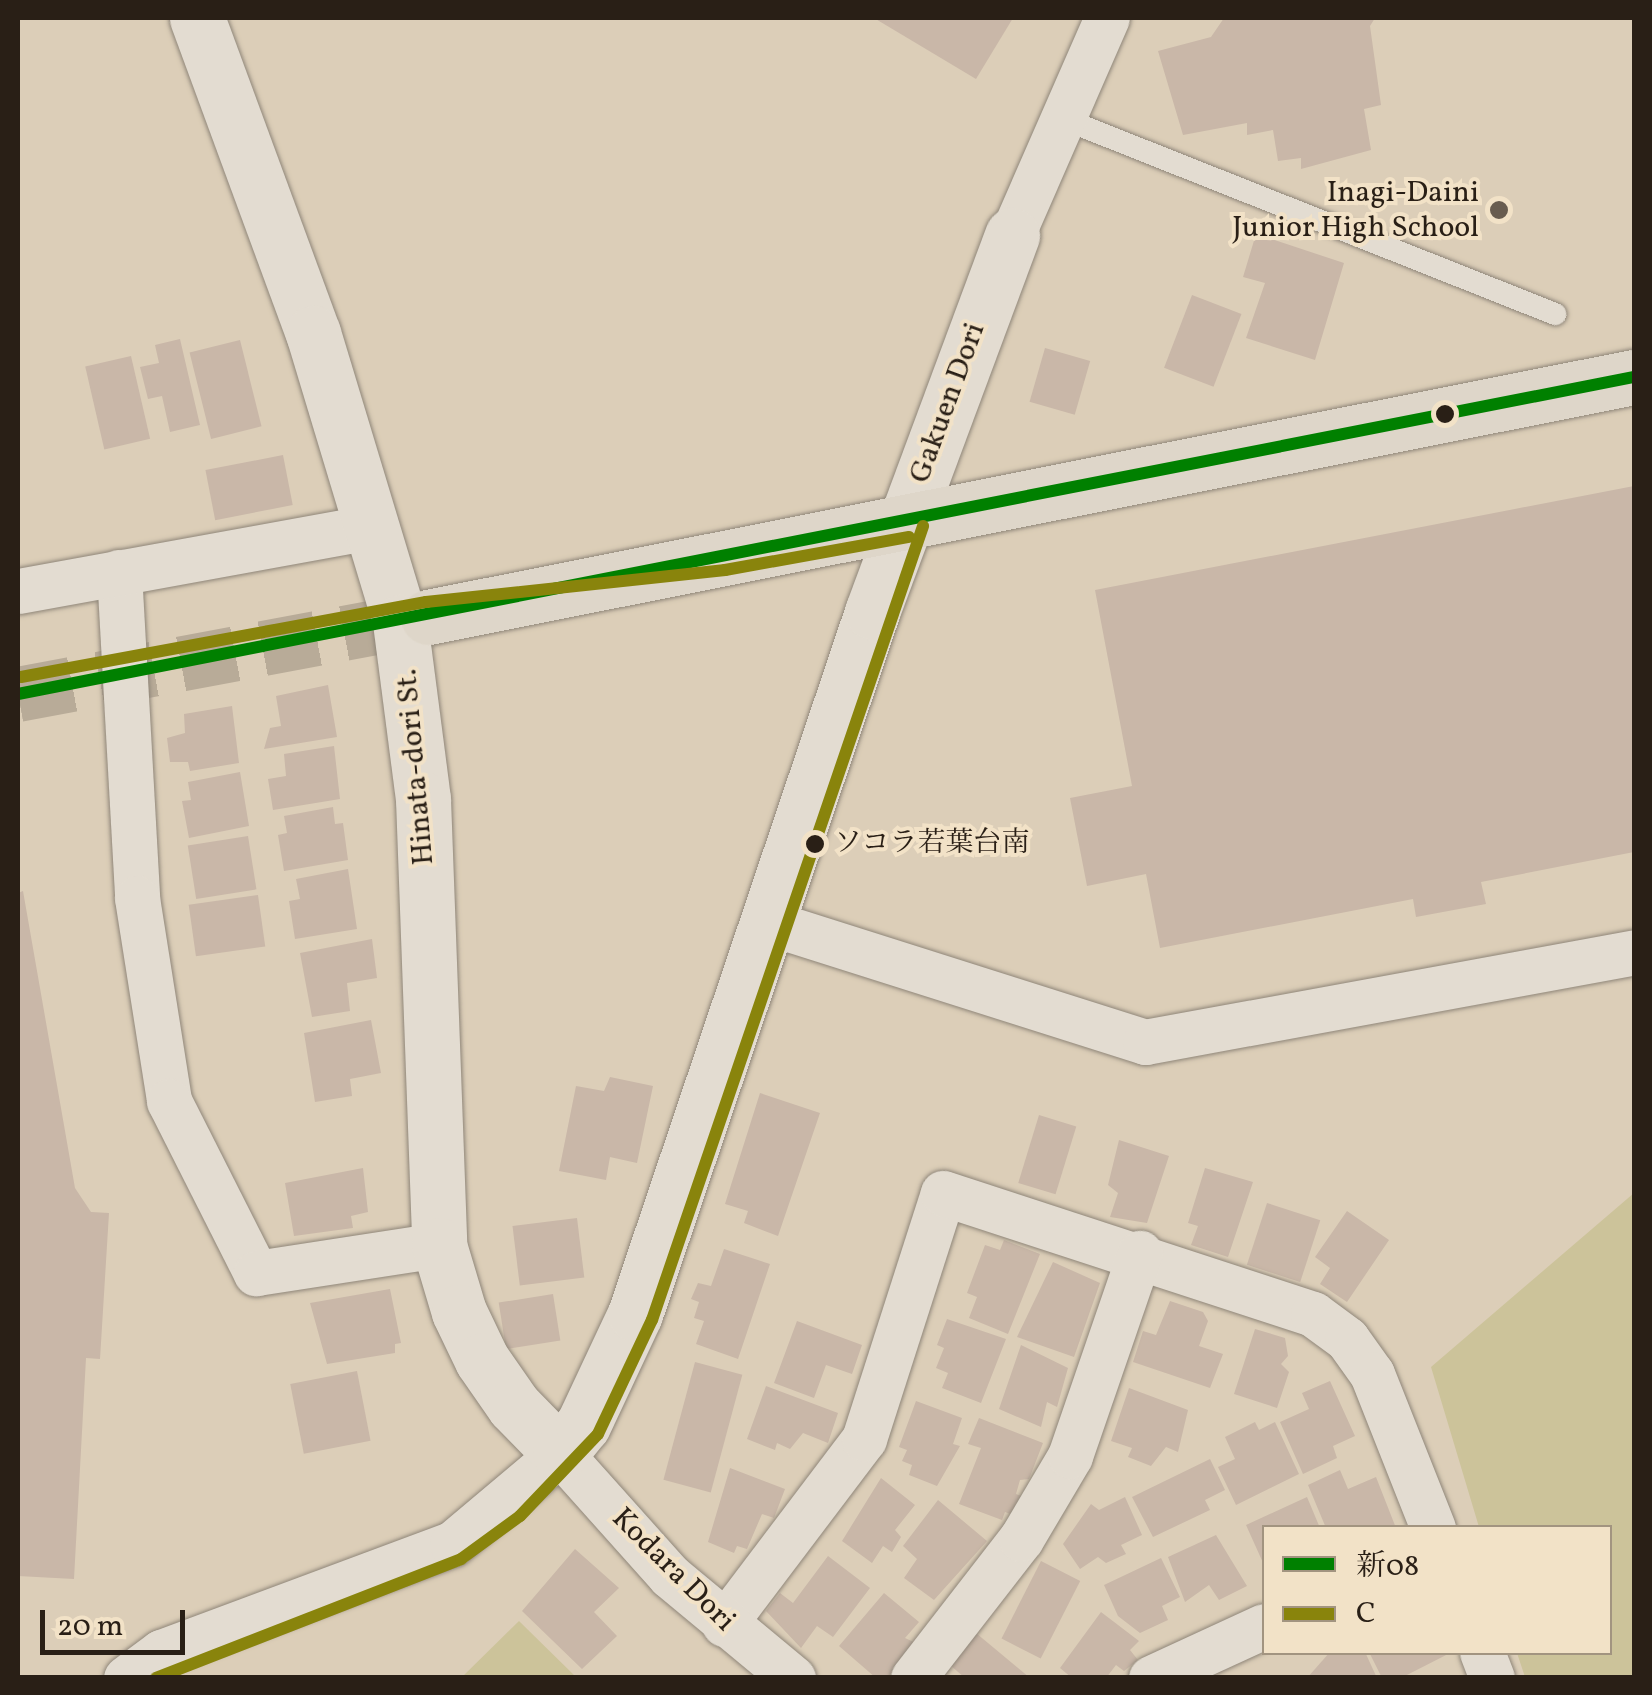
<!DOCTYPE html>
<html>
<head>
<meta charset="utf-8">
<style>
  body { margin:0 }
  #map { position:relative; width:1652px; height:1695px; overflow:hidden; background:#dcceb8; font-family:Vollkorn,"Noto Serif JP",serif }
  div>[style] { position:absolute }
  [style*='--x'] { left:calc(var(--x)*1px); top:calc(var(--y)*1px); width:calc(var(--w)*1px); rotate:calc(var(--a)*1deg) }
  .green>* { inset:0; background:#ccc39a }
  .building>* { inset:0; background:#c9b7a8; transform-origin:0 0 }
  .primary-tunnel>* { height:55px; margin-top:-27.5px; transform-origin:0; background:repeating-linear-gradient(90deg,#b8ab98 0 55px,transparent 0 83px) }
  .roads { filter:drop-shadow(0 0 2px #8f8679) drop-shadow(0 0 2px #8f8679) }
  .lane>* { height:22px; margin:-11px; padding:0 11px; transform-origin:11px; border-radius:11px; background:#e3dcd1 }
  .street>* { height:45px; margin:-22.5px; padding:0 22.5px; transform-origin:22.5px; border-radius:22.5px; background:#e3dcd1 }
  .secondary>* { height:55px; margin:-27.5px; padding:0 27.5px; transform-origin:27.5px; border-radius:27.5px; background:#e3dcd1 }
  .primary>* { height:55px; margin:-27.5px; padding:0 27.5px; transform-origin:27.5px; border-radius:27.5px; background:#ded6c9 }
  .bus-1>* { height:12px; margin:-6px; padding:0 6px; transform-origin:6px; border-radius:6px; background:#008000 }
  .bus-2>* { height:12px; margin:-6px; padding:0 6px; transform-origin:6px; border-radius:6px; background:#89840c }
  .dots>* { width:28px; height:28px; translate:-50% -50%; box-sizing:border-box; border:5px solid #f2e2c7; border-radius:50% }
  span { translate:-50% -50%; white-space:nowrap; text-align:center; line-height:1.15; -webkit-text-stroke:8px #f2e2c7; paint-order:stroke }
  .bus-label { font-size:28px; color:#291f16 }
  .left { translate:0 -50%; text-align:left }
  .poi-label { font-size:30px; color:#291f16 }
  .right { translate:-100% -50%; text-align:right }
  .street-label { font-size:30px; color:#291f16 }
  .frame { position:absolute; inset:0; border:20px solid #291f16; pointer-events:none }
  .legend { position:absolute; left:1262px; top:1525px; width:350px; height:130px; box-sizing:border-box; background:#f2e2c7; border:2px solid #a29480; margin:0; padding:12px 18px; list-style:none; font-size:30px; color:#291f16 }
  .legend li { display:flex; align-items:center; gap:20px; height:50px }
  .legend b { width:50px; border:2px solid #a29480 }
  .scale { position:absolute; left:40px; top:1610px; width:145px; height:45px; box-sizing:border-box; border:5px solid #291f16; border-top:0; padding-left:12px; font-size:30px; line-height:35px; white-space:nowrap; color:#291f16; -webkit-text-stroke:8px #f2e2c7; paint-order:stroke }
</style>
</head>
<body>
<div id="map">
  <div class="green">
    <div style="clip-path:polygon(1634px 1193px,1634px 1677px,1525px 1677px,1517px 1653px,1610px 1652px,1610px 1528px,1479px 1527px,1431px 1367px)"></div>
    <div style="clip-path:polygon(519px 1621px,576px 1677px,462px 1677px)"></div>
  </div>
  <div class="building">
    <div style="clip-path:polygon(874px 18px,1013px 18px,976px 79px)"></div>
    <div style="clip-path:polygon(1224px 18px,1375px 18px,1370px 26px,1381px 105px,1364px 109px,1371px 150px,1301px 169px,1301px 158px,1278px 161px,1273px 130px,1247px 135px,1247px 123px,1183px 135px,1158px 51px,1211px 37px)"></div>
    <div style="clip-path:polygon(1256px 234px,1344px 263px,1315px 360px,1246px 338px,1265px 283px,1243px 277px)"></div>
    <div style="left:1192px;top:295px;width:53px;height:78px;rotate:21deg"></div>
    <div style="clip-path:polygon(180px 339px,200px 425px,170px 432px,162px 396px,148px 399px,140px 367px,159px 363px,155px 345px)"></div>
    <div style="left:240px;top:340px;width:89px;height:52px;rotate:76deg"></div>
    <div style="left:1045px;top:348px;width:47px;height:56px;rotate:16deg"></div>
    <div style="left:131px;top:356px;width:85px;height:47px;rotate:77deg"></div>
    <div style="left:283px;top:455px;width:51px;height:79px;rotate:79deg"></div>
    <div style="clip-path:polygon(1634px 486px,1634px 852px,1481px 882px,1486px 904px,1416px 917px,1413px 899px,1160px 948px,1146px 874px,1087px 886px,1070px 798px,1132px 786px,1095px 590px)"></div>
    <div style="clip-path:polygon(328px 685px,337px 737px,264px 749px,270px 728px,281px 726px,276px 696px)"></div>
    <div style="clip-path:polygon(232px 706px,239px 763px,190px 771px,188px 762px,170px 762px,167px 738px,185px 733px,184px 714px)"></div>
    <div style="clip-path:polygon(334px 746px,340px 799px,273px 810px,268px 779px,286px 776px,284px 754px)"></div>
    <div style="clip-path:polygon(240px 772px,249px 826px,189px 838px,182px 801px,191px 800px,188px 782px)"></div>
    <div style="clip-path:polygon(333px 807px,335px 824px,343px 823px,348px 860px,284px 871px,278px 835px,287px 833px,284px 816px)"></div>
    <div style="left:248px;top:836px;width:54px;height:61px;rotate:81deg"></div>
    <div style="clip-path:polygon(348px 869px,357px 929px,295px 939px,289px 901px,300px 899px,296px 879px)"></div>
    <div style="clip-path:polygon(23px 891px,75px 1188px,91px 1212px,109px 1213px,100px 1359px,86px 1358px,74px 1579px,18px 1576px,18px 893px)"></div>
    <div style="left:258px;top:895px;width:52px;height:70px;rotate:82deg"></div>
    <div style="clip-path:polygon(372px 939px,377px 978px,347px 983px,350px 1011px,312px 1017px,300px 953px)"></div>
    <div style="clip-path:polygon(371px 1020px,381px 1073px,350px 1079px,352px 1096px,315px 1102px,304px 1033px)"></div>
    <div style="clip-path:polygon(610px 1077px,653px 1086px,637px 1163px,610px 1157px,606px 1180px,559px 1171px,576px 1086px,604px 1091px)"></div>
    <div style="clip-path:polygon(760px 1093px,820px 1113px,778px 1236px,744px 1223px,748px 1211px,725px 1204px)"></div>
    <div style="left:1039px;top:1115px;width:39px;height:71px;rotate:17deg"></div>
    <div style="clip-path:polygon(1119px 1140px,1169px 1156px,1147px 1223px,1110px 1217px,1118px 1193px,1108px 1185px)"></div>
    <div style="clip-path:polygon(363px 1168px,368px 1212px,351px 1216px,353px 1228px,294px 1236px,285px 1183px)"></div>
    <div style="clip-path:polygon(1205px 1168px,1253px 1182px,1228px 1257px,1191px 1245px,1198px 1226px,1188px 1223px)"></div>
    <div style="left:1267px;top:1203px;width:56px;height:65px;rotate:18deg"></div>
    <div style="clip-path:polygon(1347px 1211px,1389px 1240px,1347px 1302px,1320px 1284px,1330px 1268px,1315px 1257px)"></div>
    <div style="left:577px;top:1218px;width:60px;height:65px;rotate:83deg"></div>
    <div style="clip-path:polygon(1004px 1240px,1040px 1254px,1008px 1334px,969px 1318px,977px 1297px,967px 1293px,985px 1245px,1000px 1250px)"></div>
    <div style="clip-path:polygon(724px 1249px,770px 1264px,738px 1359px,696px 1344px,704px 1321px,694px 1318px,699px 1302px,691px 1299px,698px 1283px,711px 1286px)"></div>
    <div style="clip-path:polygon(1053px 1262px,1100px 1283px,1074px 1357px,1017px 1337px)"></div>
    <div style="clip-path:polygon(390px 1289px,401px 1343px,395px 1344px,395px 1353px,327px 1364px,310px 1303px)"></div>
    <div style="left:553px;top:1294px;width:47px;height:55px;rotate:81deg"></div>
    <div style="clip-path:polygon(1170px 1301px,1203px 1312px,1208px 1321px,1199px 1346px,1223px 1354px,1210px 1388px,1133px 1362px,1143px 1331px,1156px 1335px)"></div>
    <div style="clip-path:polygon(947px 1319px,1006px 1339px,981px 1403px,942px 1388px,948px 1373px,936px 1368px,944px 1348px,937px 1345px)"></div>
    <div style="clip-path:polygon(797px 1321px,862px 1345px,852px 1374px,826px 1365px,814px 1398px,774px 1383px)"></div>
    <div style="clip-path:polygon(1255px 1329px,1285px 1338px,1288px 1356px,1281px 1364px,1289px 1372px,1277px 1408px,1234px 1394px)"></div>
    <div style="clip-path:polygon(1021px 1345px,1068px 1368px,1057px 1407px,1047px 1402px,1041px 1427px,999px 1409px)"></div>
    <div style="left:695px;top:1362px;width:49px;height:122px;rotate:15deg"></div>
    <div style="left:357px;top:1371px;width:71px;height:68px;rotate:79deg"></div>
    <div style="clip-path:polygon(1330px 1381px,1355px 1436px,1333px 1446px,1337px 1458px,1303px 1474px,1280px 1422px,1309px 1409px,1302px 1393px)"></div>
    <div style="clip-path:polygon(766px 1386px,838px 1413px,828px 1443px,803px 1433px,790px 1449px,777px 1443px,775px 1450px,747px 1439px)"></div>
    <div style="clip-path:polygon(1129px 1388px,1188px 1410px,1178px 1452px,1166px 1447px,1151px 1466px,1128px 1457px,1132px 1448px,1111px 1441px)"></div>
    <div style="clip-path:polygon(916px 1401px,962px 1418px,953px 1444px,960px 1446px,937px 1486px,909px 1475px,912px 1465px,902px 1461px,907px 1450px,899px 1447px)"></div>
    <div style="clip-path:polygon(979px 1418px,1043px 1443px,1029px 1479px,1020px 1480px,1016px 1494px,1024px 1497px,1016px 1516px,1005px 1512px,1002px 1520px,959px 1504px,981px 1448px,968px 1444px)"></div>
    <div style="clip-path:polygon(1255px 1422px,1259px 1430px,1275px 1422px,1299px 1474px,1236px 1505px,1218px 1467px,1235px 1459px,1225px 1437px)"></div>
    <div style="clip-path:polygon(1210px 1459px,1225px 1490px,1205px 1500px,1210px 1510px,1153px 1537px,1132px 1497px)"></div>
    <div style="clip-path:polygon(730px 1468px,785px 1489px,774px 1518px,762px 1514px,747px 1549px,737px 1546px,734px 1553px,708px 1542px)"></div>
    <div style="clip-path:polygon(1340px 1470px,1348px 1489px,1376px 1477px,1396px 1528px,1326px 1528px,1308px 1485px)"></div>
    <div style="clip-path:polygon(881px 1478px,915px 1505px,895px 1530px,901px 1537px,892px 1552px,883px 1546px,872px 1563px,842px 1541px)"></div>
    <div style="clip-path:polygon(1125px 1497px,1142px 1535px,1121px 1545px,1126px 1554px,1106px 1563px,1098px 1557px,1080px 1569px,1063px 1544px,1091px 1504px,1099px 1510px)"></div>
    <div style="clip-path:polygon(1307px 1497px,1320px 1528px,1264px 1528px,1264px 1565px,1246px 1525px)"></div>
    <div style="clip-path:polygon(938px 1500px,987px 1541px,934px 1600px,904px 1578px,917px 1559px,903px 1546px)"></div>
    <div style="clip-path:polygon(1216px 1535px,1247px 1586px,1219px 1600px,1209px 1585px,1185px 1602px,1168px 1557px)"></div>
    <div style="clip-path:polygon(575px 1549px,619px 1588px,594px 1612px,617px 1636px,582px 1669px,522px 1611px)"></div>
    <div style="clip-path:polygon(828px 1556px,870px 1588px,833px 1637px,817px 1626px,801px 1648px,766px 1611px,780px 1593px,793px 1603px)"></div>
    <div style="clip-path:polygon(1161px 1558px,1180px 1597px,1162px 1606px,1168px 1620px,1140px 1633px,1118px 1616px,1104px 1585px)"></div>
    <div style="left:1041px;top:1561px;width:44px;height:87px;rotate:27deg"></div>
    <div style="clip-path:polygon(884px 1593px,919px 1622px,905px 1638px,916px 1643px,887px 1678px,876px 1678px,839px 1646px)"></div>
    <div style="clip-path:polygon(1101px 1612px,1139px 1641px,1130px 1650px,1138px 1660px,1124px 1671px,1116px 1665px,1106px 1678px,1072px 1678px,1060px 1668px)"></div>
    <div style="clip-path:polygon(976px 1633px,1030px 1678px,965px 1678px,950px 1665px)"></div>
    <div style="clip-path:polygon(1330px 1652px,1365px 1652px,1377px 1678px,1307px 1678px)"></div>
    <div style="clip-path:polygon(1369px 1652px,1452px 1652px,1401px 1678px,1382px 1678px)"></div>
  </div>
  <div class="primary-tunnel">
    <div style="--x:18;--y:694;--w:417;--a:-10.6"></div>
  </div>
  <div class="roads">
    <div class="lane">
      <div style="--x:1059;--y:117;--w:534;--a:21.66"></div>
    </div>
    <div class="street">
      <div style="--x:1012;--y:235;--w:237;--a:-66.4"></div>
      <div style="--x:119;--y:572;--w:326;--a:86.8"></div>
      <div style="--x:137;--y:898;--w:206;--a:81"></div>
      <div style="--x:169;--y:1101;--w:193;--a:63.2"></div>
      <div style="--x:256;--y:1273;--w:185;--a:-8.7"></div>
      <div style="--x:18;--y:591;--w:363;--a:-10.3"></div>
      <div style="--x:767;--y:922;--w:397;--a:17.6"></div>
      <div style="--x:1145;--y:1042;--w:497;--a:-10.4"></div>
      <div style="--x:724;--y:1624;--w:232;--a:-52.9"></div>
      <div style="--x:864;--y:1439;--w:258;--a:-72.2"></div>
      <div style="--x:943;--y:1193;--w:389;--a:18.1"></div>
      <div style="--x:1313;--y:1314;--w:42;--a:36.3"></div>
      <div style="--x:1347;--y:1339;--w:43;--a:54.5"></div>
      <div style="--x:1372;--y:1374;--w:166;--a:68.4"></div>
      <div style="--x:1482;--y:1652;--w:28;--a:69"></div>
      <div style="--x:126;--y:1678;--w:44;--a:-36.6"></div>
      <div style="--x:161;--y:1652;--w:310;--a:-20.4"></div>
      <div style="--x:452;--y:1544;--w:141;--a:-40.1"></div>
      <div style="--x:560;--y:1453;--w:165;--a:48.2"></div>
      <div style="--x:670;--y:1576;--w:160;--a:39.7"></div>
      <div style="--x:913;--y:1678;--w:176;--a:-52.2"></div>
      <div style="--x:1021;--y:1539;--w:96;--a:-59.4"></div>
      <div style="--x:1070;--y:1456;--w:215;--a:-71"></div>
      <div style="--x:1151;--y:1678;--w:124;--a:-24.7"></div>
    </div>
    <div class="secondary">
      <div style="--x:197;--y:18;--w:336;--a:69.8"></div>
      <div style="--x:313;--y:333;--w:302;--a:73.2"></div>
      <div style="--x:400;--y:622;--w:178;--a:82.6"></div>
      <div style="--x:423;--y:799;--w:446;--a:87.9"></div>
      <div style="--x:439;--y:1245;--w:70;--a:73.4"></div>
      <div style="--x:459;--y:1312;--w:53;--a:64.4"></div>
      <div style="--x:482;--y:1360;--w:56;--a:55.2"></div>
      <div style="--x:514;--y:1406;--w:66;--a:45.6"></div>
      <div style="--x:560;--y:1453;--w:36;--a:-51"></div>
      <div style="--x:583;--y:1425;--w:123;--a:-64.9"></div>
      <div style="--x:635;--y:1314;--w:741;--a:-71.34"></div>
      <div style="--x:872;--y:612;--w:402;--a:-69.6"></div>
    </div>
    <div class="primary">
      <div style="--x:428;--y:617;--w:1230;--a:-11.26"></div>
    </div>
  </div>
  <div class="bus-1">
    <div style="--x:18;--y:694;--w:1647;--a:-11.1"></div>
  </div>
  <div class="bus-2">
    <div style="--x:21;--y:677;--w:412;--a:-10.5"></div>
    <div style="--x:426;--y:602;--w:301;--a:-6.1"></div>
    <div style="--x:725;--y:570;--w:187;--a:-10.2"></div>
    <div style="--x:156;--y:1678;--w:327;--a:-21.3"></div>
    <div style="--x:461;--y:1559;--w:73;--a:-36.1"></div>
    <div style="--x:520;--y:1516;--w:113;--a:-46.4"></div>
    <div style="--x:598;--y:1434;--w:126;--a:-64.7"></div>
    <div style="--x:652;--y:1320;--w:839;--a:-71.15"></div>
  </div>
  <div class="dots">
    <div style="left:1499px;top:210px;background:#685c4f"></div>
    <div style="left:1445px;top:414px;background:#291f16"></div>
    <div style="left:815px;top:844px;background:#291f16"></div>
  </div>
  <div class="bus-label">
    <span class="left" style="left:834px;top:844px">ソコラ若葉台南</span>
  </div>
  <div class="poi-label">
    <span class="right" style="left:1479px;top:210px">Inagi-Daini<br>Junior High School</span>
  </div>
  <div class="street-label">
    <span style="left:948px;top:403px;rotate:-70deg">Gakuen Dori</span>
    <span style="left:416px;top:767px;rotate:-95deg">Hinata-dori St.</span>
    <span style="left:673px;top:1570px;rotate:45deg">Kodara Dori</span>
  </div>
  <div class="frame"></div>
  <ul class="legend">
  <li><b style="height:12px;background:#008000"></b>新08</li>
  <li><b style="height:12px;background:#89840c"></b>C</li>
  </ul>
  <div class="scale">20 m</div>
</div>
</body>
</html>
